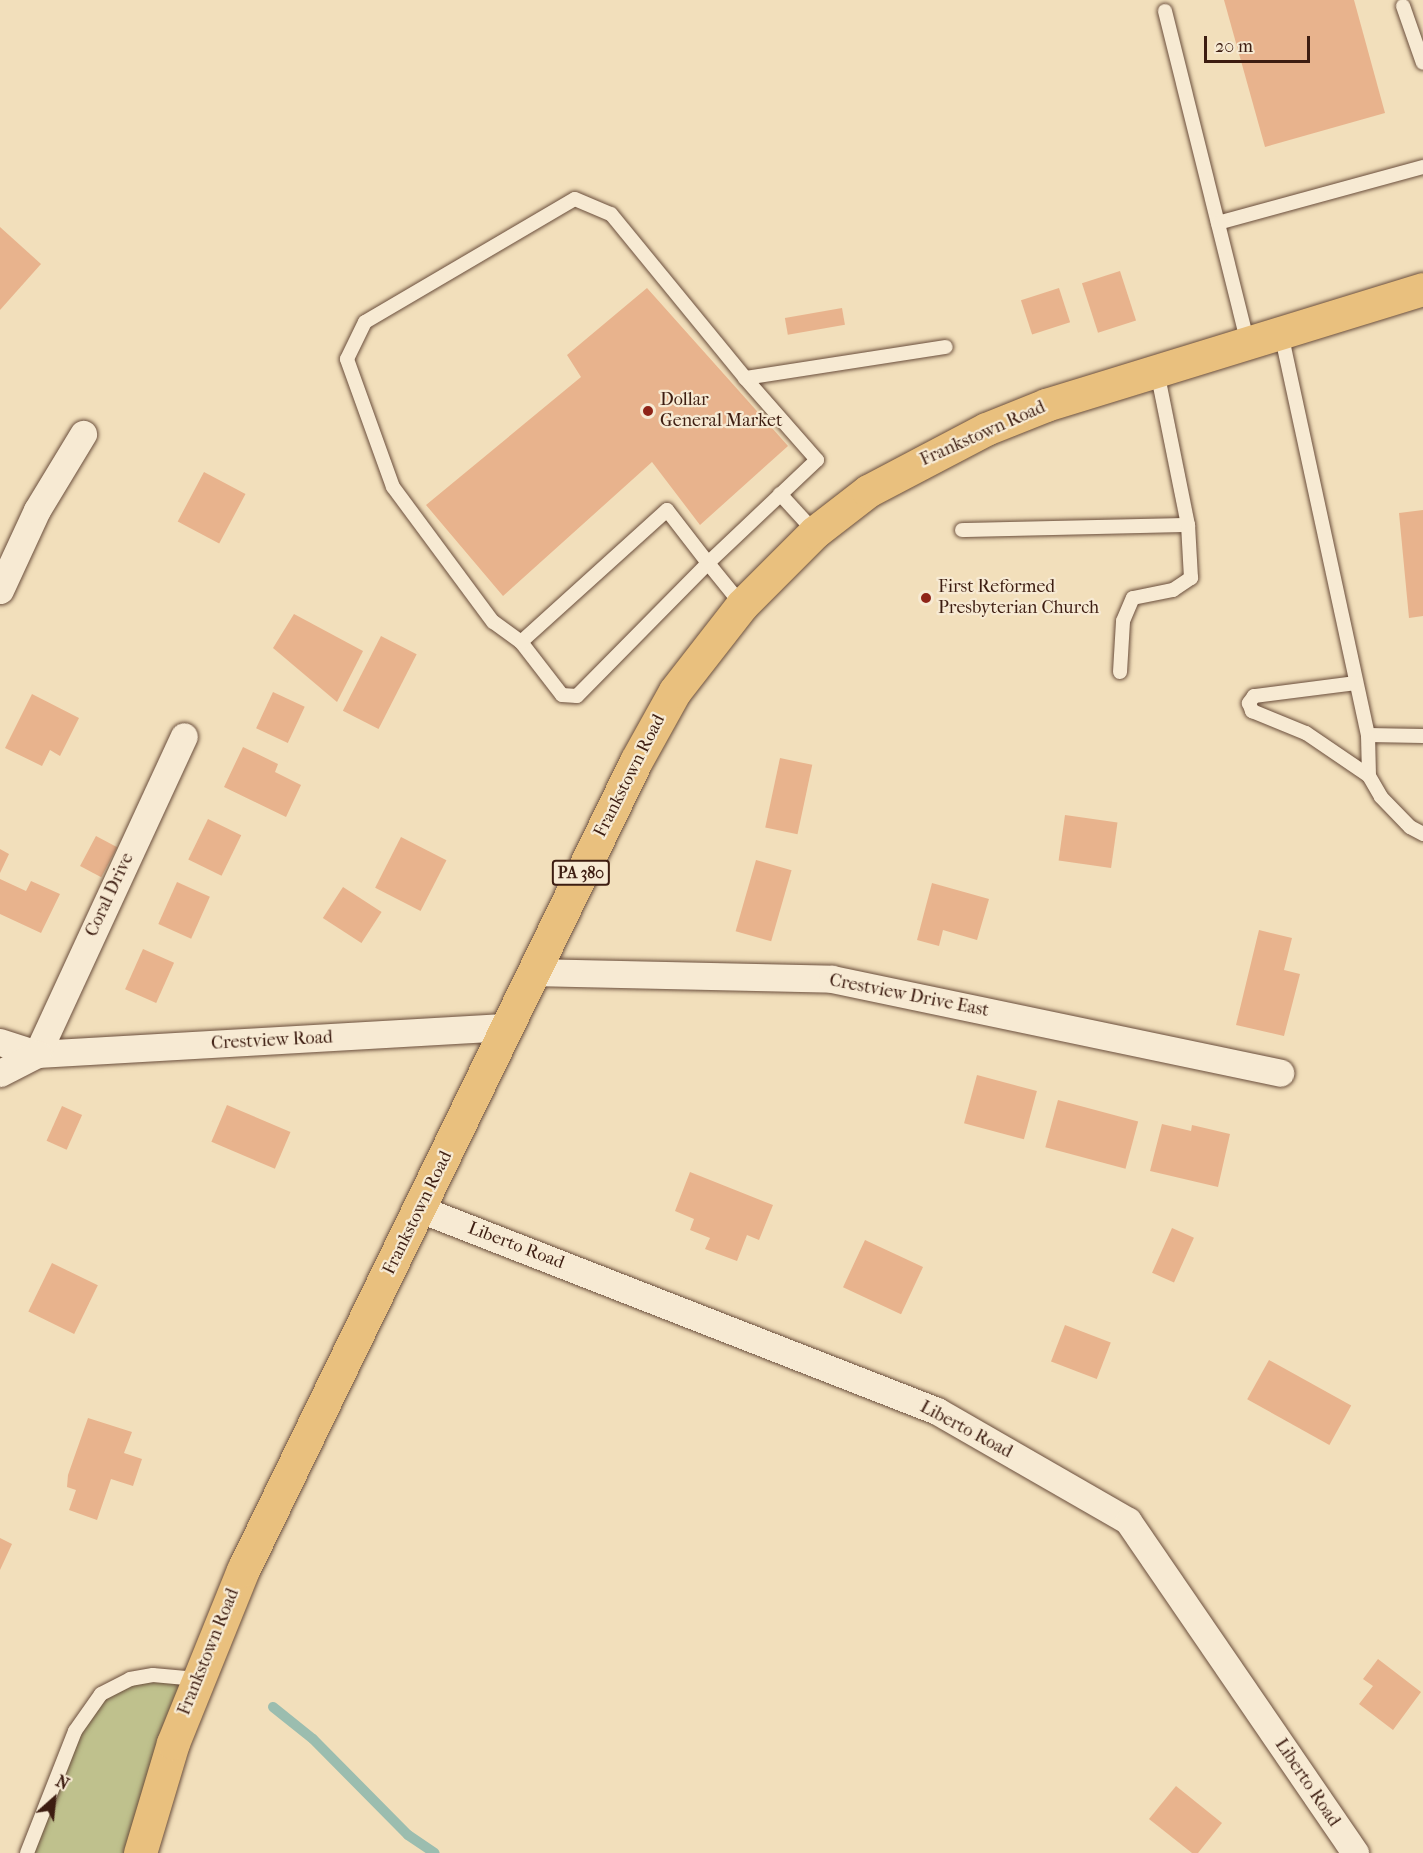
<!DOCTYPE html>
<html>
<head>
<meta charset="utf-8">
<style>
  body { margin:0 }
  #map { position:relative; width:1423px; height:1853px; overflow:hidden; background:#f2dfbb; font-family:"IM FELL French Canon",serif }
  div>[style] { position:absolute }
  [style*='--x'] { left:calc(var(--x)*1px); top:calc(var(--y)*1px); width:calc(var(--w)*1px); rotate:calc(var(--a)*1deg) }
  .green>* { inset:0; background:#bfc18d }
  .stream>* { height:10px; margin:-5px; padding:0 5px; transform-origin:5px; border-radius:5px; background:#9bbdaf }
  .building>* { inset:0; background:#e8b38d; transform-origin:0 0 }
  .roads { filter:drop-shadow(0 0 2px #6a4e3c) drop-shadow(0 0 2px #6a4e3c) }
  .lane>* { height:14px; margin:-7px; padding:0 7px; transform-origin:7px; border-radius:7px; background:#f7ead3 }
  .street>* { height:27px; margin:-13.5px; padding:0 13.5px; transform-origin:13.5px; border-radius:13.5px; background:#f7ead3 }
  .primary>* { height:33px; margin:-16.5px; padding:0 16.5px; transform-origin:16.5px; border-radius:16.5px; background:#e9c07e }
  .dots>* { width:16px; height:16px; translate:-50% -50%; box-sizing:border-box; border:3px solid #f7ead3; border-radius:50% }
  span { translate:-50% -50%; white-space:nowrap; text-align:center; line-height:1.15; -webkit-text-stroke:4.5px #f7ead3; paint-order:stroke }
  .shield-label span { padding:2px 4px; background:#f7ead3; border:2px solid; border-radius:4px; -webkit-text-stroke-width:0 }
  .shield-label { font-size:16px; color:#3d1d11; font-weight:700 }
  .poi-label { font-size:18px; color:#3d1d11 }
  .left { translate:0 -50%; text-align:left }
  .street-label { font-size:18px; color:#3d1d11 }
  .north { position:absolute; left:24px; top:1769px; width:60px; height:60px; -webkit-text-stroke:4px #f7ead3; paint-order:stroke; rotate:27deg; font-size:16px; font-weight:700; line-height:24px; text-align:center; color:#3d1d11 }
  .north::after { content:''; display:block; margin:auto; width:21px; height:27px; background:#3d1d11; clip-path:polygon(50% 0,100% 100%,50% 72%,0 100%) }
  .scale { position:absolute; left:1204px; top:36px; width:106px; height:27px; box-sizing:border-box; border:3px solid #3d1d11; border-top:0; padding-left:8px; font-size:18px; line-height:21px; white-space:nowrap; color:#3d1d11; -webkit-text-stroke:4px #f7ead3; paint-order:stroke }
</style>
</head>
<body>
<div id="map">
  <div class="green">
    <div style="clip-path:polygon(153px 1675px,197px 1679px,140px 1853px,27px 1853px,75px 1731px,101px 1694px)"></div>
  </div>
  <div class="stream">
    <div style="--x:273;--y:1707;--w:51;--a:38.7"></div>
    <div style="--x:313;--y:1739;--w:135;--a:45.3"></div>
    <div style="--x:408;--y:1835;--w:32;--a:34"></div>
  </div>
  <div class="building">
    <div style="clip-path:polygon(1224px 0,1354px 0,1385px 113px,1265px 147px)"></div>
    <div style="clip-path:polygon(0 227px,41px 264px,0 310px)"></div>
    <div style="left:1120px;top:271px;width:52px;height:40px;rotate:72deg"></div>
    <div style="clip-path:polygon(647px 288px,788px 446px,700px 525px,652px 462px,503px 596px,426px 505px,581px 377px,567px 355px)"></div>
    <div style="left:1059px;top:288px;width:36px;height:40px;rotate:72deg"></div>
    <div style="left:842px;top:308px;width:17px;height:58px;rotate:80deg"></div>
    <div style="left:204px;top:472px;width:47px;height:56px;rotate:28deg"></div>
    <div style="clip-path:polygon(1423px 510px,1423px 616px,1409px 618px,1399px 513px)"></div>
    <div style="clip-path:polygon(294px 614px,363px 651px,337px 702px,273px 648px)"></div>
    <div style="left:381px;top:636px;width:40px;height:84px;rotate:27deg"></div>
    <div style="left:273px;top:692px;width:35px;height:40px;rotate:25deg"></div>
    <div style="clip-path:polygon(32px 694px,79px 718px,60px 756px,50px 750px,42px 766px,5px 748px)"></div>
    <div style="clip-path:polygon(243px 747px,278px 764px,275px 772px,301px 785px,286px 817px,224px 787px)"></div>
    <div style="left:780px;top:758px;width:33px;height:71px;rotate:12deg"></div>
    <div style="left:1065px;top:815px;width:53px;height:46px;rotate:8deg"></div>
    <div style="left:208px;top:819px;width:37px;height:45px;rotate:26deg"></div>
    <div style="left:96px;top:836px;width:24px;height:34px;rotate:28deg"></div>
    <div style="left:401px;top:837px;width:51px;height:57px;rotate:27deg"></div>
    <div style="clip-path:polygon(0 849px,9px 854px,0 873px)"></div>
    <div style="left:756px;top:860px;width:37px;height:74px;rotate:16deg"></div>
    <div style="clip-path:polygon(0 879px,26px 891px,31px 881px,60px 894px,41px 933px,0 914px)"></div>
    <div style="left:177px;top:882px;width:36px;height:46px;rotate:24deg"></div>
    <div style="clip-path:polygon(932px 883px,989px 899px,977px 940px,943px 930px,939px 946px,917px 940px)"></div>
    <div style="left:343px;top:887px;width:46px;height:37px;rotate:33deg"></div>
    <div style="clip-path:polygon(1259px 930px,1292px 938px,1284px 970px,1300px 974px,1284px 1036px,1236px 1025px)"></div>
    <div style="left:143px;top:949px;width:34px;height:44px;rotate:24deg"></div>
    <div style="left:977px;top:1075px;width:62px;height:50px;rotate:15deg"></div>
    <div style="left:1058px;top:1100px;width:83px;height:49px;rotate:15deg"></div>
    <div style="left:227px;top:1105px;width:69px;height:40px;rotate:23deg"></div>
    <div style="left:62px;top:1106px;width:22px;height:38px;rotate:24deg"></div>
    <div style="clip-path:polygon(1162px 1124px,1191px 1131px,1192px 1125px,1230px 1134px,1218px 1187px,1150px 1171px)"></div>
    <div style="clip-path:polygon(690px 1172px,773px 1205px,759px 1240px,747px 1235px,737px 1261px,705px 1249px,710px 1238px,690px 1230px,694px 1219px,675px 1211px)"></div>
    <div style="left:1172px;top:1228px;width:24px;height:49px;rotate:24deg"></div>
    <div style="left:865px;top:1240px;width:64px;height:52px;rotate:25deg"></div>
    <div style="left:52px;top:1263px;width:51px;height:54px;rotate:26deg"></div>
    <div style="left:1065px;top:1325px;width:49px;height:39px;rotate:21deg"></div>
    <div style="left:1269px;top:1360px;width:94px;height:45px;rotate:29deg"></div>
    <div style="clip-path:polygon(88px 1418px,132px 1432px,124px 1453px,142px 1459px,133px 1486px,111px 1479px,97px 1520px,69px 1510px,76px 1490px,67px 1487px,68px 1475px)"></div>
    <div style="clip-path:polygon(0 1538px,12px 1544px,0 1570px)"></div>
    <div style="clip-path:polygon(1378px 1659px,1421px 1692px,1393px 1730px,1359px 1704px,1373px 1686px,1363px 1679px)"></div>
    <div style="clip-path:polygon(1176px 1786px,1222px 1823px,1198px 1853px,1192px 1853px,1149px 1819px)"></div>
  </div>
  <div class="roads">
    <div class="lane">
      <div style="--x:1403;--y:6;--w:60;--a:70.7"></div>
      <div style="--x:1165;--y:11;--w:342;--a:76"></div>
      <div style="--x:1218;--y:223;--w:213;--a:-15.3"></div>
      <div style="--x:1281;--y:333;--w:411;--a:77.8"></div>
      <div style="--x:1368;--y:735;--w:55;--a:1"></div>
      <div style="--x:780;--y:494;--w:52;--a:47.4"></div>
      <div style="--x:962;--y:530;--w:226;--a:-1.3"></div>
      <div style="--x:1188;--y:525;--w:157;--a:-101.4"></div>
      <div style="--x:742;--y:605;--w:54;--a:-129"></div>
      <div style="--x:708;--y:563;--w:67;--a:-127.7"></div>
      <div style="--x:667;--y:510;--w:197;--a:137.9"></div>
      <div style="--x:521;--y:642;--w:67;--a:52.3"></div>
      <div style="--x:562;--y:695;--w:15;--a:4"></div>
      <div style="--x:577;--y:696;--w:187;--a:-45.4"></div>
      <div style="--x:708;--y:563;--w:150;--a:-43.4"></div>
      <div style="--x:817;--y:460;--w:109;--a:-131.3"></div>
      <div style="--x:745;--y:378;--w:203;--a:-8.8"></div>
      <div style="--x:521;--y:642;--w:34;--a:-144"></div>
      <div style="--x:493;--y:622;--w:168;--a:-126.5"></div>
      <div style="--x:393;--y:487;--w:136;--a:-109.8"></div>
      <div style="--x:347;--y:359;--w:41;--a:-64.1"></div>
      <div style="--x:365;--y:322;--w:243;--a:-30.4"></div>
      <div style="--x:575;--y:199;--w:39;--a:23"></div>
      <div style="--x:611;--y:214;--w:212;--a:50.7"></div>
      <div style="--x:1120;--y:672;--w:51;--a:-86.6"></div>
      <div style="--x:1123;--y:621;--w:25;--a:-67"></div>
      <div style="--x:1133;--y:598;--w:41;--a:-11.3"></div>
      <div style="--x:1173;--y:590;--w:22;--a:-34"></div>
      <div style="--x:1191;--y:578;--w:53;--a:-93.2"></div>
      <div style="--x:1356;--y:683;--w:103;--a:172.7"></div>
      <div style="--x:1254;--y:696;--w:9;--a:126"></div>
      <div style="--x:1249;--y:703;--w:9;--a:69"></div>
      <div style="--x:1252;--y:711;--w:58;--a:22.2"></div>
      <div style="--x:1306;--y:733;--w:76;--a:34.3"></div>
      <div style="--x:1369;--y:776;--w:24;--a:60"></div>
      <div style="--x:1381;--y:797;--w:42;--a:46"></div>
      <div style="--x:1410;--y:827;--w:15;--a:28"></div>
      <div style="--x:1368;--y:735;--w:41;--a:88.6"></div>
      <div style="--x:27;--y:1853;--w:131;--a:-68.5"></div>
      <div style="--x:75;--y:1731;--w:45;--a:-54.9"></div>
      <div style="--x:101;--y:1694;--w:33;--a:-27"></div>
      <div style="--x:130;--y:1679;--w:23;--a:-10"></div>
      <div style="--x:153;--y:1675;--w:44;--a:5.2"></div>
    </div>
    <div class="street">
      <div style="--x:0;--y:590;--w:88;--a:-65.2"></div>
      <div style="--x:37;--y:510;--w:89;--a:-58.8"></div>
      <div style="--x:533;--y:972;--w:299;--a:1.3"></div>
      <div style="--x:832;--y:979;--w:458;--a:11.8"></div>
      <div style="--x:0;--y:1042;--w:39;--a:18"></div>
      <div style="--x:37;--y:1054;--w:471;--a:-3.3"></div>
      <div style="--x:37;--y:1054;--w:350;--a:-65.2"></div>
      <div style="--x:0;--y:1073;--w:42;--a:-27.2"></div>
      <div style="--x:420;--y:1209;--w:555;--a:21.34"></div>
      <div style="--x:937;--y:1411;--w:220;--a:29.9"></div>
      <div style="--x:1128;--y:1521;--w:402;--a:55.6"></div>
    </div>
    <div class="primary">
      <div style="--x:140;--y:1853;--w:115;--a:-73.3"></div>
      <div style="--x:173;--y:1743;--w:187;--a:-68"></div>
      <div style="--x:243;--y:1570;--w:899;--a:-64.09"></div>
      <div style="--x:636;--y:761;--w:80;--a:-60.9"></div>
      <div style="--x:675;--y:691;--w:109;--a:-52.1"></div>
      <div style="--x:742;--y:605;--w:103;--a:-45"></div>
      <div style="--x:815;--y:532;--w:67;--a:-37.7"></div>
      <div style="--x:868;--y:491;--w:133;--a:-27.7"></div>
      <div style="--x:986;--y:429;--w:65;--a:-21.8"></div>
      <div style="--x:1046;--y:405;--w:394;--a:-17.1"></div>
    </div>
  </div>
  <div class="dots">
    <div style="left:648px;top:411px;background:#8f2418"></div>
    <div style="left:926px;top:598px;background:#8f2418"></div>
  </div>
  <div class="shield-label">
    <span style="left:581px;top:873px">PA 380</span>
  </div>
  <div class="poi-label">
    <span class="left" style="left:660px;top:411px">Dollar<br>General Market</span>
    <span class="left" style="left:938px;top:598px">First Reformed<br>Presbyterian Church</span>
  </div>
  <div class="street-label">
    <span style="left:983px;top:434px;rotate:-24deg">Frankstown Road</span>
    <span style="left:630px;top:776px;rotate:-63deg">Frankstown Road</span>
    <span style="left:110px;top:895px;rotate:-65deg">Coral Drive</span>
    <span style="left:909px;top:996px;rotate:11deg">Crestview Drive East</span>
    <span style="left:272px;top:1041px;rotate:-3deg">Crestview Road</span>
    <span style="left:418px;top:1213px;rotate:-64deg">Frankstown Road</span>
    <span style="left:516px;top:1246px;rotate:21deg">Liberto Road</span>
    <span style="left:966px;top:1430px;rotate:28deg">Liberto Road</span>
    <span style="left:209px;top:1652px;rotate:-68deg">Frankstown Road</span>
    <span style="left:1307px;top:1783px;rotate:56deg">Liberto Road</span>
  </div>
  <div class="north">N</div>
  <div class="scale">20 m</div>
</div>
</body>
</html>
